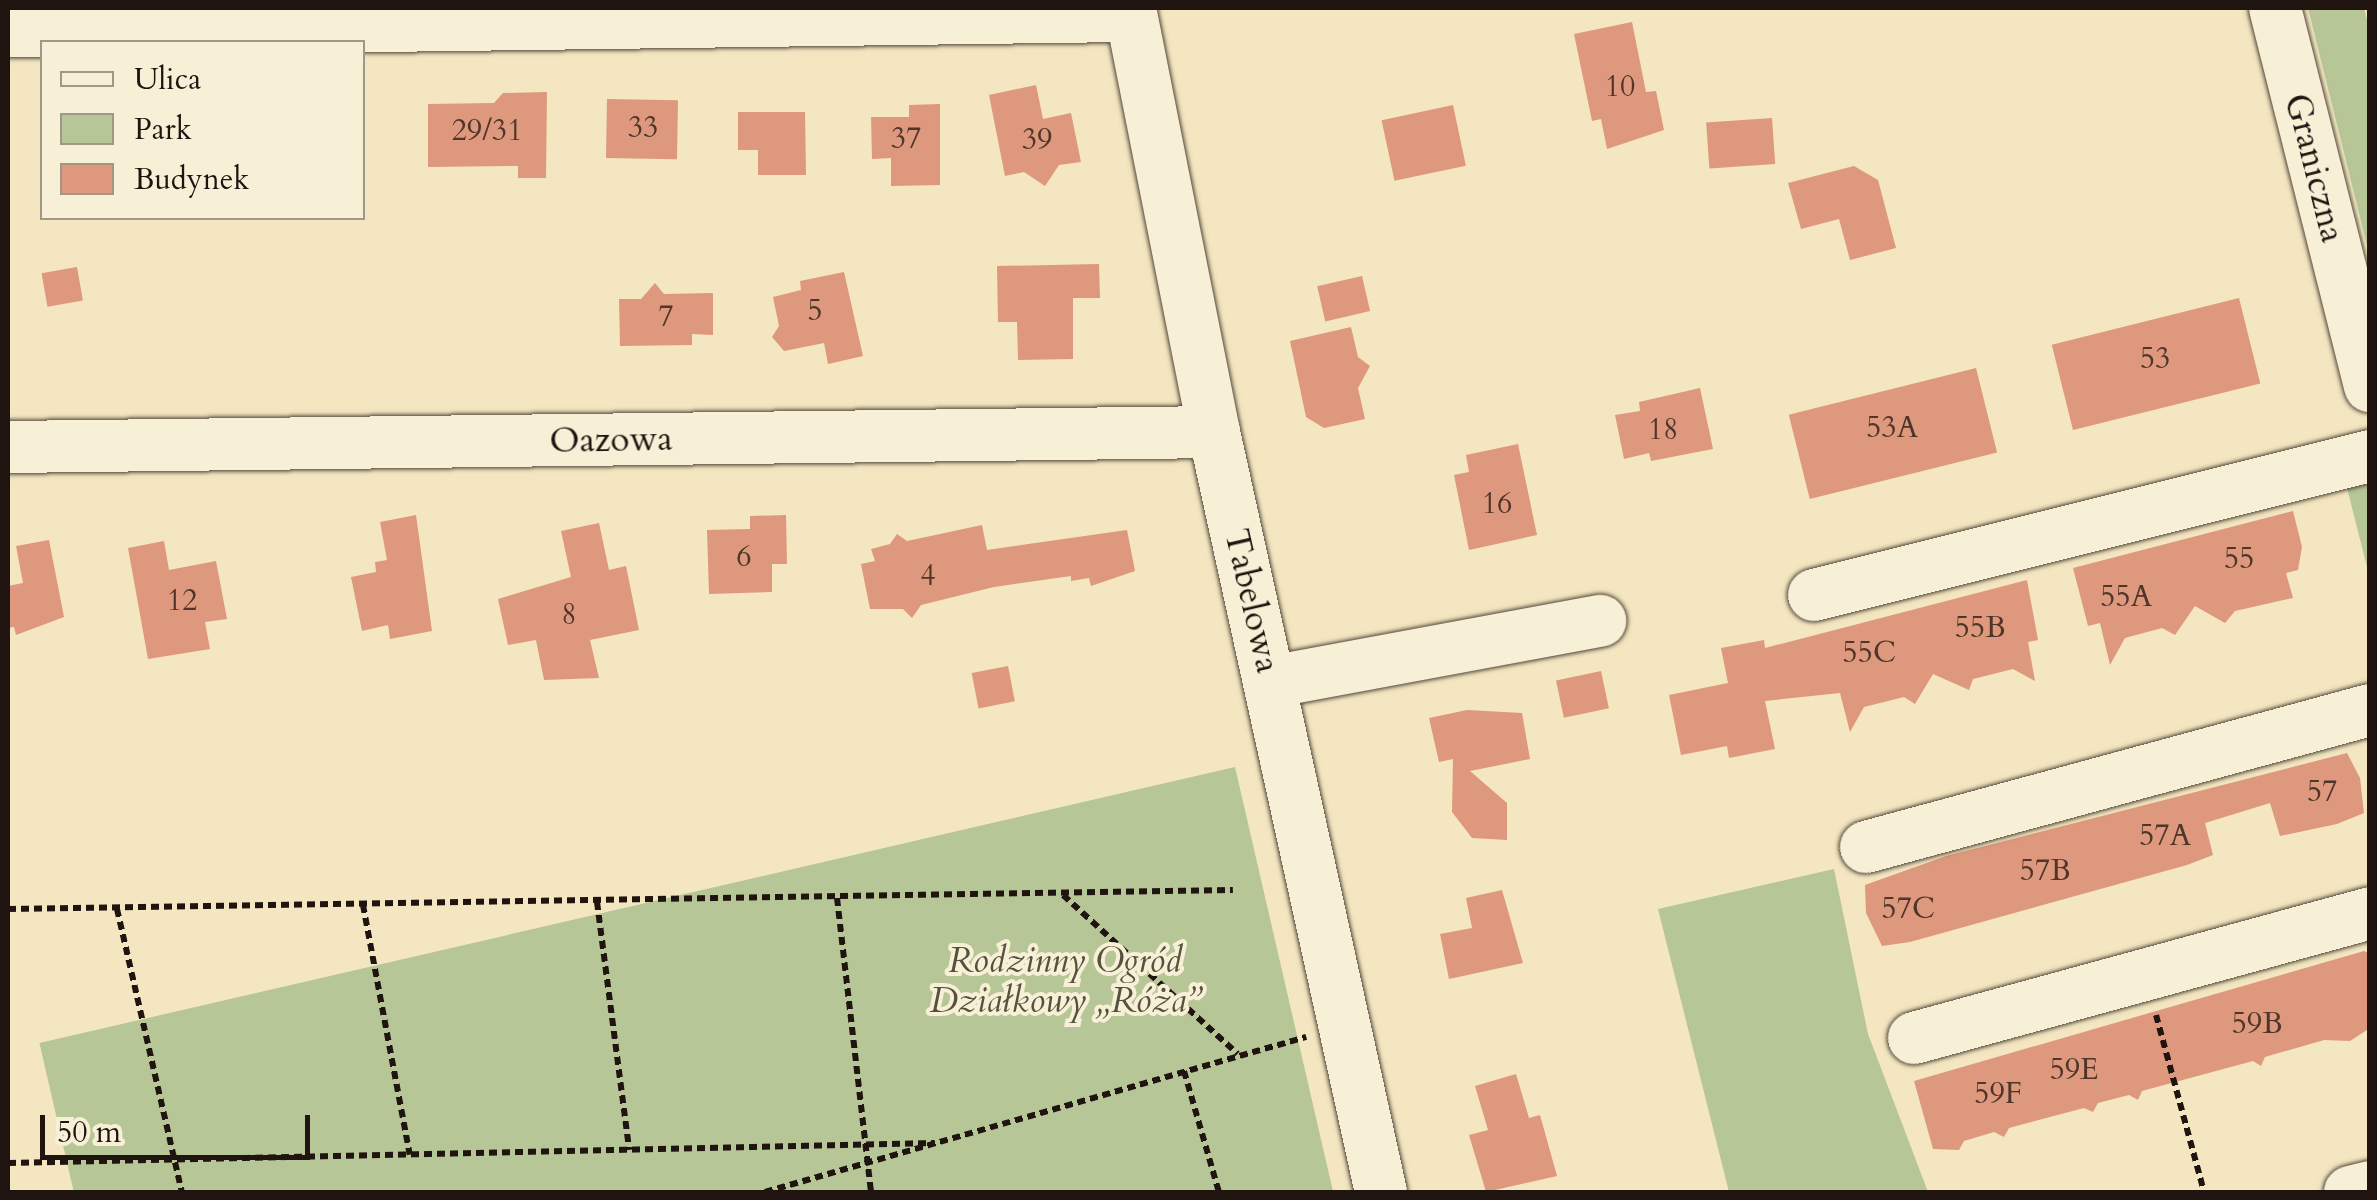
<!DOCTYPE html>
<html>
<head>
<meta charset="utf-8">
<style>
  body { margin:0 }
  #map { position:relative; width:2377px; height:1200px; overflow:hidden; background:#f3e6c0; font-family:Cardo,serif }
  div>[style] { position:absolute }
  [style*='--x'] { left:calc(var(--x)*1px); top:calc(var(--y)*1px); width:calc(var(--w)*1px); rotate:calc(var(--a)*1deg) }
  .green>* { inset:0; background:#b6c696; transform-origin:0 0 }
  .building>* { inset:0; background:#de987d; transform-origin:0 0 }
  .path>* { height:6px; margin-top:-3px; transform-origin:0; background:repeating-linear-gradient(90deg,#1f140f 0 8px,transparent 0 13px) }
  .roads { filter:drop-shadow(0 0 2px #54483b) drop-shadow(0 0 2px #54483b) }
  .minor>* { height:52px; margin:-26px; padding:0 26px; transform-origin:26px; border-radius:26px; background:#f7efd6 }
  span { translate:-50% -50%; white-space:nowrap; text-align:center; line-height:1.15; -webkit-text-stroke:8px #f7efd6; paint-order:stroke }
  .number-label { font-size:30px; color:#4f352a }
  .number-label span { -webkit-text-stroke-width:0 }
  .street-label { font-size:35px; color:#1f140f }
  .park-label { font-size:35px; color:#54523e; font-style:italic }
  .frame { position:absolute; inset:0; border:10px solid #1f140f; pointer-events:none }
  .legend { position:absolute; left:40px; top:40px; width:325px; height:180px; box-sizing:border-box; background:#f7efd6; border:2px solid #a19786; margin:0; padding:12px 18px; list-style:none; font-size:30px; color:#1f140f }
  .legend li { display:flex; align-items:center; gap:20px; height:50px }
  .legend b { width:50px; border:2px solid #a19786 }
  .scale { position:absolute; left:40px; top:1115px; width:270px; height:45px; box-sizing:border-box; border:5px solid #1f140f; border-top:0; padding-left:12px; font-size:30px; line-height:35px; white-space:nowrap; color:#1f140f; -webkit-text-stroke:8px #f7efd6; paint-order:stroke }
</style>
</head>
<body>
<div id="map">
  <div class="green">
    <div style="clip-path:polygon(2308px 8px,2364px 8px,2369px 28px,2369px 253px)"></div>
    <div style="clip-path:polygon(2343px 472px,2369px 472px,2369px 575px)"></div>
    <div style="left:1235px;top:767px;width:435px;height:1227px;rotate:77deg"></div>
    <div style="clip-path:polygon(1834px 869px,1868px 1034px,1928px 1192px,1729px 1192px,1658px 909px)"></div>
  </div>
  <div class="building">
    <div style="clip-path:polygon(1632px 22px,1646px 92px,1656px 91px,1664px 130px,1607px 149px,1601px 119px,1592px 121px,1574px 34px)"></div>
    <div style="clip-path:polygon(1036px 85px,1043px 119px,1071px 113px,1081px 162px,1059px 165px,1045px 186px,1024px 172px,1005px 176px,989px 95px)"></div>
    <div style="clip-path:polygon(547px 92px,546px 178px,518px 178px,518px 166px,428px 167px,428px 104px,494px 103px,503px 93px)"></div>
    <div style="left:607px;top:99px;width:71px;height:59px;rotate:1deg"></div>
    <div style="clip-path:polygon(940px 104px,940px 185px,891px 186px,891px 158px,872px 159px,871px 117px,909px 117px,909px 105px)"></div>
    <div style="left:1453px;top:105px;width:62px;height:73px;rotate:78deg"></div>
    <div style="clip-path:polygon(738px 112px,805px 112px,806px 175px,758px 175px,758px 150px,738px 150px)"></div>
    <div style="left:1772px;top:118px;width:46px;height:66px;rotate:86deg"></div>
    <div style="clip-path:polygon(1854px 166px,1878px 180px,1896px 248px,1850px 260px,1839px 219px,1801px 229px,1788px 183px)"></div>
    <div style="clip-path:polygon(1099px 264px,1100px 298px,1073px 298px,1073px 359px,1018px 360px,1017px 322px,998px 322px,997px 266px)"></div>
    <div style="left:77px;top:267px;width:34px;height:36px;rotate:80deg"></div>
    <div style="clip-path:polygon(844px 272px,863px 356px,828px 364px,824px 343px,784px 351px,772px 337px,779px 326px,773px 297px,801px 290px,800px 281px)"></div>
    <div style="left:1362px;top:276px;width:36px;height:46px;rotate:77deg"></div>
    <div style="clip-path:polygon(655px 283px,664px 294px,713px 293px,713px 335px,692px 334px,692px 345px,620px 346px,619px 299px,641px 299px)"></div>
    <div style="left:2239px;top:298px;width:88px;height:193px;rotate:76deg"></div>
    <div style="clip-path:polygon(1351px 327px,1358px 357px,1370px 366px,1358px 388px,1365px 419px,1324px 428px,1306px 417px,1290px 341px)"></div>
    <div style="left:1976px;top:368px;width:87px;height:193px;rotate:76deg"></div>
    <div style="clip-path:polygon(1700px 388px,1713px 449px,1651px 461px,1649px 453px,1624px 459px,1615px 415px,1640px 411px,1639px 402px)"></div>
    <div style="clip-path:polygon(1518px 444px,1537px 535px,1469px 550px,1454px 475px,1469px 472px,1466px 455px)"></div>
    <div style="clip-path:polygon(2293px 511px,2302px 547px,2298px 570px,2286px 573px,2293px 598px,2235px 611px,2225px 623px,2195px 606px,2175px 635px,2162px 628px,2125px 638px,2110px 665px,2100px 623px,2088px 626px,2073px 568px)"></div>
    <div style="clip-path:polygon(416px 515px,432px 631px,390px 639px,388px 625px,362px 631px,351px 577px,376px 572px,375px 562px,387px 560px,380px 522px)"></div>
    <div style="clip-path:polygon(786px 515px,787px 564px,772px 564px,772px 592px,709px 594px,707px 530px,750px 529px,750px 516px)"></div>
    <div style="clip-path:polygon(599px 523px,609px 570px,626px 566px,639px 630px,590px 640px,599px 678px,544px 680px,536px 640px,508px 645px,498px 599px,571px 577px,561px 531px)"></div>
    <div style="clip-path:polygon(982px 525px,987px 550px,1127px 530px,1135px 571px,1091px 586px,1089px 578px,1071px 581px,1071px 576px,994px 587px,921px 605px,912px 618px,903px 609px,870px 609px,861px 564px,875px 561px,871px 549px,890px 544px,897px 534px,907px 541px)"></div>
    <div style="clip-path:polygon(49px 540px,64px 617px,16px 635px,14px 627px,8px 628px,8px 586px,23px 583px,16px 546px)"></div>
    <div style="clip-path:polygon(164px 541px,169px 570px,216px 561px,227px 619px,205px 622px,210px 649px,148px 659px,128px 548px)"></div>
    <div style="clip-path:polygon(2027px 580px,2038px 640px,2028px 642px,2035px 681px,2013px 669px,1973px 679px,1969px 690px,1933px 674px,1915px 704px,1904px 697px,1864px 707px,1850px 732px,1840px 693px,1765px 701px,1775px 749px,1729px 758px,1727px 746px,1681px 755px,1669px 695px,1728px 683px,1721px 648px,1764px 640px,1765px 648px)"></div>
    <div style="left:1008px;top:666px;width:36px;height:37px;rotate:79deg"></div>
    <div style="left:1601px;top:671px;width:38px;height:46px;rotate:78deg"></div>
    <div style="clip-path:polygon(1467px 710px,1522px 713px,1530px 759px,1470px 771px,1507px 803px,1507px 840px,1472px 838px,1452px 812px,1453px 759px,1439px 762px,1429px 718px)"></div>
    <div style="clip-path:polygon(2347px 753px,2360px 778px,2364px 813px,2337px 824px,2280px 836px,2270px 803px,2205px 823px,2213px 855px,2187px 865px,1910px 942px,1882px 946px,1866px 913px,1865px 885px,1946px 856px)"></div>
    <div style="clip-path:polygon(1502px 890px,1523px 963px,1449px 979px,1440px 934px,1472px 928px,1466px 898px)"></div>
    <div style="clip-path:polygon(2364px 951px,2370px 954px,2370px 1028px,2350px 1041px,2324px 1040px,2265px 1057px,2261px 1066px,2253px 1061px,2142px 1091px,2138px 1100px,2129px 1095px,2098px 1103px,2093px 1112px,2084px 1108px,2009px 1128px,2004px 1137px,1994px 1132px,1964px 1141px,1959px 1150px,1933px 1149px,1914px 1081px)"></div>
    <div style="clip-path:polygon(1516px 1074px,1529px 1118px,1540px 1115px,1557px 1176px,1486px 1192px,1469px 1135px,1488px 1130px,1475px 1086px)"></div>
  </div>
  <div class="path">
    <div style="--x:1063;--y:895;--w:236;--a:42.3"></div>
    <div style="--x:837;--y:898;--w:296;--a:83.4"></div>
    <div style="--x:597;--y:902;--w:250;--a:82.6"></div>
    <div style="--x:363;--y:905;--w:254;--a:79.4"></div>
    <div style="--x:8;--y:909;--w:1225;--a:-0.89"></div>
    <div style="--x:117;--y:909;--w:290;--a:77.1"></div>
    <div style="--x:2156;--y:1015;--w:183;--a:74.8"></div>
    <div style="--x:1184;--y:1071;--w:126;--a:73.9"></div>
    <div style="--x:8;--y:1163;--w:927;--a:-1.24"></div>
    <div style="--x:765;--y:1192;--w:563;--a:-15.99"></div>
  </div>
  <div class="roads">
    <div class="minor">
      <div style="--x:1130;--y:8;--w:432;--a:78.8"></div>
      <div style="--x:1214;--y:432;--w:778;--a:77.61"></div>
      <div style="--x:2275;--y:8;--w:390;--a:75.9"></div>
      <div style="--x:8;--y:31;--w:1123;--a:-0.77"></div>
      <div style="--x:8;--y:447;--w:1206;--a:-0.71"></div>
      <div style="--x:1814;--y:595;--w:573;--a:-14.04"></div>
      <div style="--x:1270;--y:682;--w:336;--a:-10.5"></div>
      <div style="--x:1866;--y:847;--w:522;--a:-15.21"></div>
      <div style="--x:1914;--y:1038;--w:473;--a:-15.3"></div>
      <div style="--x:2350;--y:1192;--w:21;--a:-14"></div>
    </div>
  </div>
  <div class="number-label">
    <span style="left:1620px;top:87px">10</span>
    <span style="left:643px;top:128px">33</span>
    <span style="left:487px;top:131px">29/31</span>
    <span style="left:906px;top:139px">37</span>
    <span style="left:1037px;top:140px">39</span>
    <span style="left:815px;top:311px">5</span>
    <span style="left:666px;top:317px">7</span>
    <span style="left:2155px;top:359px">53</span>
    <span style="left:1892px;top:428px">53A</span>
    <span style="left:1663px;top:430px">18</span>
    <span style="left:1497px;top:504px">16</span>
    <span style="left:744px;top:557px">6</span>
    <span style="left:2239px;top:559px">55</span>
    <span style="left:928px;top:576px">4</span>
    <span style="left:2126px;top:597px">55A</span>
    <span style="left:182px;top:601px">12</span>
    <span style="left:569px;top:615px">8</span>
    <span style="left:1980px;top:628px">55B</span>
    <span style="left:1869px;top:653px">55C</span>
    <span style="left:2322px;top:792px">57</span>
    <span style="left:2165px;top:836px">57A</span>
    <span style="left:2045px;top:871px">57B</span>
    <span style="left:1908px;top:909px">57C</span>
    <span style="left:2257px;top:1024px">59B</span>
    <span style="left:2074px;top:1070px">59E</span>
    <span style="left:1998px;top:1094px">59F</span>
  </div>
  <div class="street-label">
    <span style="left:2315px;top:168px;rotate:76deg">Graniczna</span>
    <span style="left:611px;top:440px;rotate:-1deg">Oazowa</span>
    <span style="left:1252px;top:601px;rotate:77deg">Tabelowa</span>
  </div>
  <div class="park-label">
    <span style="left:1065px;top:981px">Rodzinny Ogród<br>Działkowy „Róża”</span>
  </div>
  <div class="frame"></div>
  <ul class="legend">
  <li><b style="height:12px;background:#f7efd6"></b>Ulica</li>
  <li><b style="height:28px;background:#b6c696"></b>Park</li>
  <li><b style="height:28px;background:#de987d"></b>Budynek</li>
  </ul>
  <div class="scale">50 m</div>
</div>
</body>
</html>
